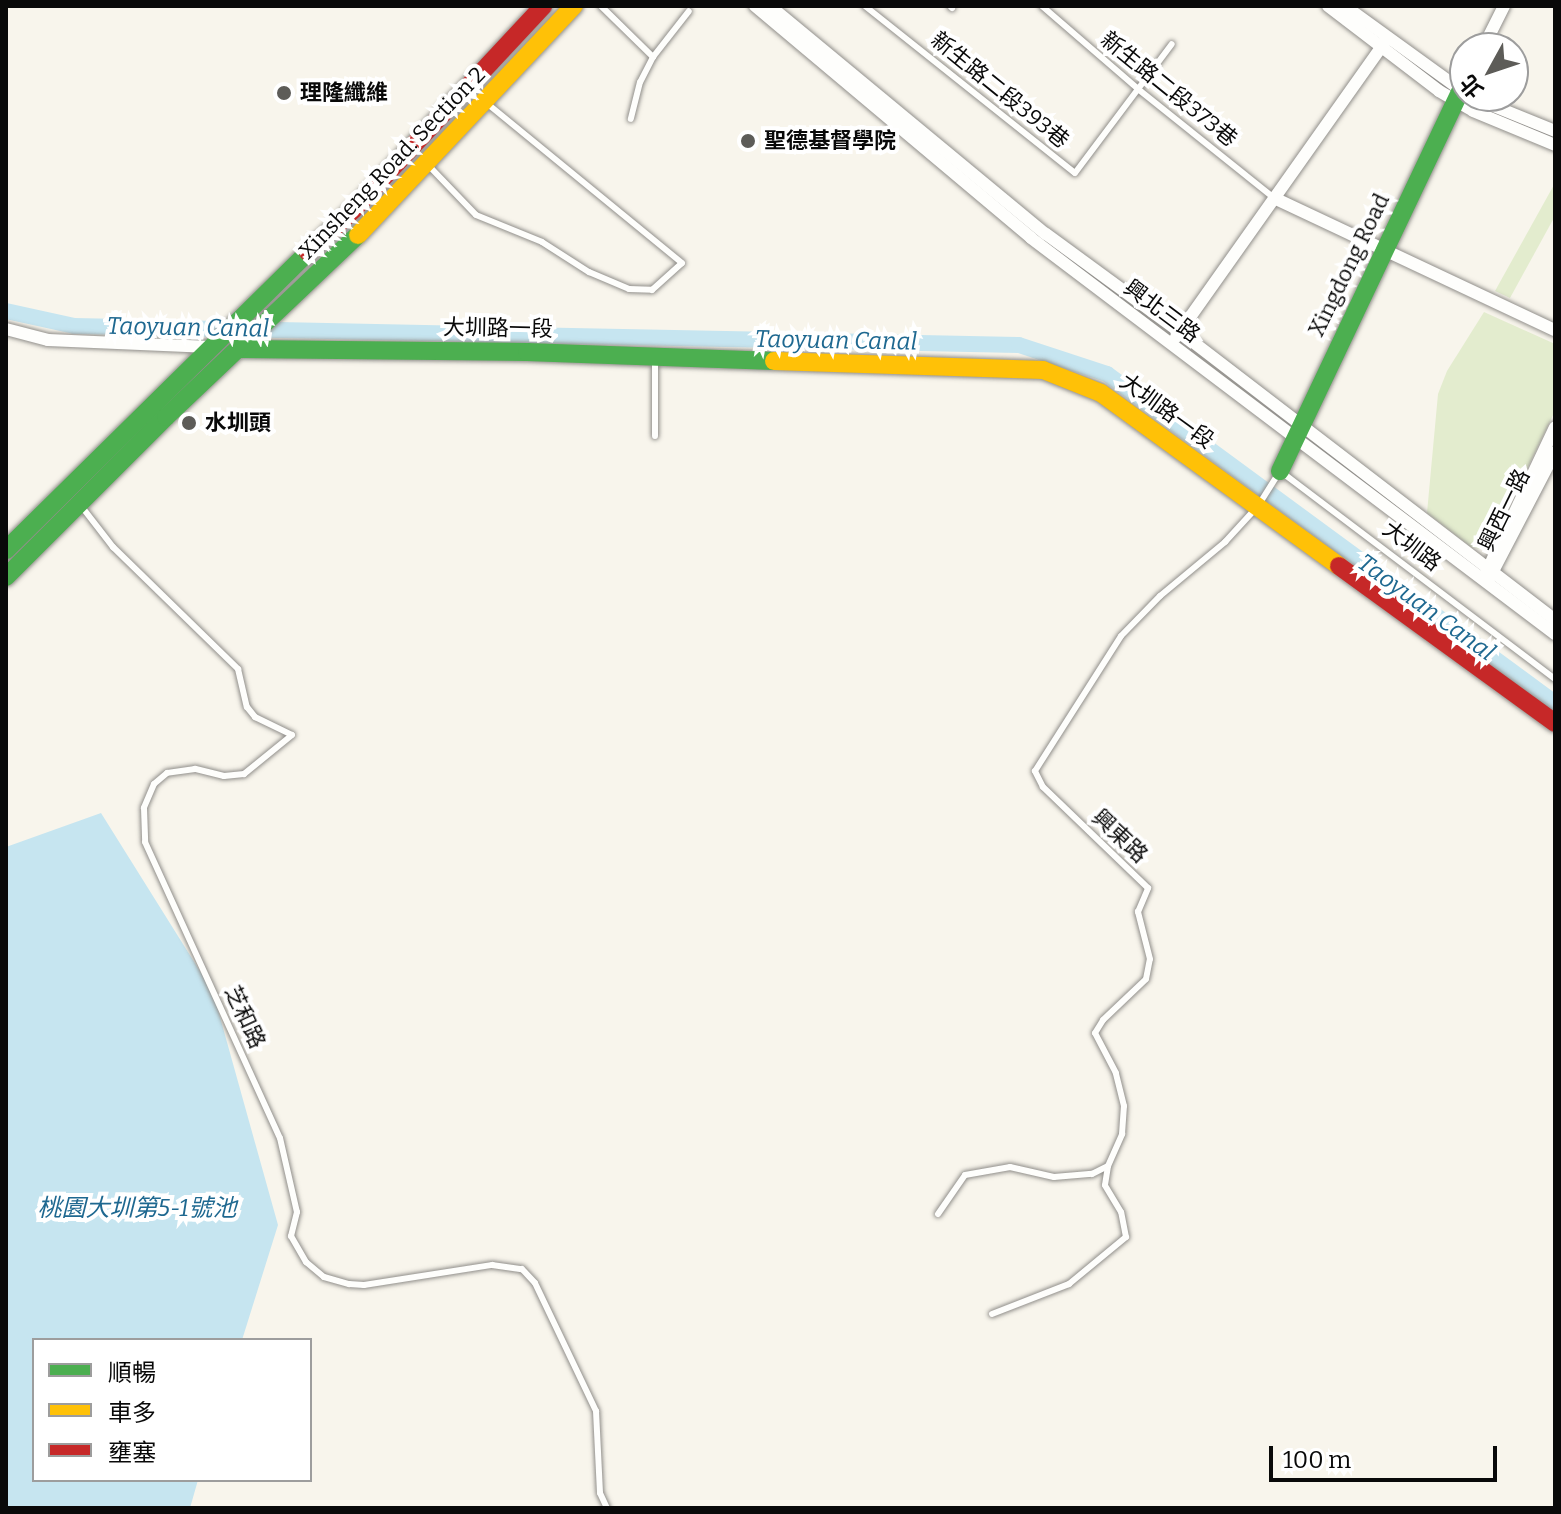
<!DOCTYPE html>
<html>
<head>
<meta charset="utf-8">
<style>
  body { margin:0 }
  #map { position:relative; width:1561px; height:1514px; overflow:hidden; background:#f8f5ec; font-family:Bitter,"Noto Sans TC",serif }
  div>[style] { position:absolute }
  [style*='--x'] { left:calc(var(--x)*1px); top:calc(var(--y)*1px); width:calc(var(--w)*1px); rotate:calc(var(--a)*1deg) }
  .green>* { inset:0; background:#e3ecce }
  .water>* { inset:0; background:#c6e5f0 }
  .canal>* { height:16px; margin:-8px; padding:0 8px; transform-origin:8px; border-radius:8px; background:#c6e5f0 }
  .roads { filter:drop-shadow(0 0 2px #918f8b) drop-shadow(0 0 2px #918f8b) }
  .lane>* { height:6px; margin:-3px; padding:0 3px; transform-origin:3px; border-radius:3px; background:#fefefc }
  .street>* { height:12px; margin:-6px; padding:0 6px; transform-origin:6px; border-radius:6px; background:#fefefc }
  .fast>* { height:18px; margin:-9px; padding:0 9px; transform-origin:9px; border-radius:9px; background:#4caf50 }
  .slow>* { height:18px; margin:-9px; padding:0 9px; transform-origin:9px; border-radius:9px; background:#ffc107 }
  .jam>* { height:18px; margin:-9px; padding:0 9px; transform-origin:9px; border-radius:9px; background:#c62828 }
  .dots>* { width:22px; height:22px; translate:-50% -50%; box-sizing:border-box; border:4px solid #fff; border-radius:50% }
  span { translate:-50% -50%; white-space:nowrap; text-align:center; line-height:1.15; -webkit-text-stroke:8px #fff; paint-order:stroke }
  .street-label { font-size:22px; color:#090909 }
  .poi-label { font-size:22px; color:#090909; font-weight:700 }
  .left { translate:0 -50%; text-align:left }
  .water-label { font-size:24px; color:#1e6890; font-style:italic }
  .frame { position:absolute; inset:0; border:8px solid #090909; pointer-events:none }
  .legend { position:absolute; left:32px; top:1338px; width:280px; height:144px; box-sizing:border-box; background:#fff; border:2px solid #9d9d9d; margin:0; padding:10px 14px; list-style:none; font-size:24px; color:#090909 }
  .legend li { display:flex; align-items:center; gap:16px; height:40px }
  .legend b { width:40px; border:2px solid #9d9d9d }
  .north { position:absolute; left:1449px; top:32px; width:80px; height:80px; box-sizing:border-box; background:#fff; border:2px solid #9d9d9d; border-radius:50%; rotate:230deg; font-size:22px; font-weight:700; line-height:32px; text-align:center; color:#090909 }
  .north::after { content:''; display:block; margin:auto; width:28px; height:36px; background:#5d5c58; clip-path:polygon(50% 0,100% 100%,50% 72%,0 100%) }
  .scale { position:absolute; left:1269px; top:1446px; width:228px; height:36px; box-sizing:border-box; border:4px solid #090909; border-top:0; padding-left:10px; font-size:24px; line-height:28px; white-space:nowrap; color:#090909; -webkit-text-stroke:6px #fff; paint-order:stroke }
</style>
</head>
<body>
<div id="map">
  <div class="green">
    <div style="clip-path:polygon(1555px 183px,1555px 216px,1510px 298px,1495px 291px)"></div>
    <div style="clip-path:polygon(1484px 312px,1555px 344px,1555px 411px,1490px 545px,1479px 549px,1471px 547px,1427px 513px,1438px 394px,1447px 371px)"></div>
  </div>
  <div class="water">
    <div style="clip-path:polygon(101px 813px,213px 992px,278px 1225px,242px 1340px,34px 1340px,34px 1480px,198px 1480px,190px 1508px,6px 1508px,6px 847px)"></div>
  </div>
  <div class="canal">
    <div style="--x:6;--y:311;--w:70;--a:12.4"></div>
    <div style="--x:74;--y:326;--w:945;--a:1.15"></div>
    <div style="--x:1019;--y:345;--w:93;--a:18.2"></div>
    <div style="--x:1107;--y:374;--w:556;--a:36.29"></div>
  </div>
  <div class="roads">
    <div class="lane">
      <div style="--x:601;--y:6;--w:73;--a:44.4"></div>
      <div style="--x:653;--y:57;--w:28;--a:117"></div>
      <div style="--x:640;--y:82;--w:38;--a:104"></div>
      <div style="--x:865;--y:6;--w:268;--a:38.5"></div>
      <div style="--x:1075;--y:173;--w:161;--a:-53.1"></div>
      <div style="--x:950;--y:6;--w:3;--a:45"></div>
      <div style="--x:1042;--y:6;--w:127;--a:40.8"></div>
      <div style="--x:1138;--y:89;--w:174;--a:38.7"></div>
      <div style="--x:653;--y:57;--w:58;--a:-52"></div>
      <div style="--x:430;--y:167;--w:66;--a:46.2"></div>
      <div style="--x:476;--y:215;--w:71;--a:22.2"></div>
      <div style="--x:542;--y:242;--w:56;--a:32.6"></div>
      <div style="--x:589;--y:272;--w:43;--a:23"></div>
      <div style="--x:629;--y:289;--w:23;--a:2"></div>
      <div style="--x:652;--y:290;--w:40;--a:-42"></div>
      <div style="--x:682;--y:263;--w:251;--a:-140.7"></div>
      <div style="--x:655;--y:360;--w:76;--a:90"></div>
      <div style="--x:82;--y:507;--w:51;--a:52.2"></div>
      <div style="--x:113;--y:547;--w:175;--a:44.3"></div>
      <div style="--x:238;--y:669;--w:39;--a:77"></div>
      <div style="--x:247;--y:707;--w:13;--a:51"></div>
      <div style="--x:255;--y:717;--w:41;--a:25.9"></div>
      <div style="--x:292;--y:735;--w:62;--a:140.9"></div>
      <div style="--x:244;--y:774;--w:20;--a:174"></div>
      <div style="--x:224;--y:776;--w:30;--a:-166"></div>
      <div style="--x:195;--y:769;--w:28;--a:172"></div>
      <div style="--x:167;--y:773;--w:17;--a:140"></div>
      <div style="--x:154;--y:784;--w:26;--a:113"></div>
      <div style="--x:144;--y:808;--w:34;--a:88"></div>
      <div style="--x:145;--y:842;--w:325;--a:65.5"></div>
      <div style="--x:280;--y:1138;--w:76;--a:77.1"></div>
      <div style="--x:297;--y:1212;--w:25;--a:104"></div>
      <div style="--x:291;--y:1236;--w:30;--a:60"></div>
      <div style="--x:306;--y:1262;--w:23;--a:40"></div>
      <div style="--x:324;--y:1277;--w:26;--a:16"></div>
      <div style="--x:349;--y:1284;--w:15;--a:4"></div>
      <div style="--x:364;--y:1285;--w:130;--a:-8.9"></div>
      <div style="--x:492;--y:1265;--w:30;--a:8"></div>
      <div style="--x:522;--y:1269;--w:19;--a:47"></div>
      <div style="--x:535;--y:1283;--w:142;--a:64.5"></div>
      <div style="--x:596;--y:1411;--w:82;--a:87.2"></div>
      <div style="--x:600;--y:1493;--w:17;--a:65"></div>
      <div style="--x:938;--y:1214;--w:47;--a:-55.3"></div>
      <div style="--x:965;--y:1175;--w:46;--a:-10.1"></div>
      <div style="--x:1010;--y:1167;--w:45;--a:12.8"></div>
      <div style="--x:1054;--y:1177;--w:38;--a:-5"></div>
      <div style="--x:1092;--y:1174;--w:18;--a:-27"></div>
      <div style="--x:992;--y:1314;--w:83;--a:-21.3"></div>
      <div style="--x:1069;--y:1284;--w:74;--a:-39.5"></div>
      <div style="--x:1126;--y:1237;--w:25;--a:-101"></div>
      <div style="--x:1121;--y:1212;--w:31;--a:-121"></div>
      <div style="--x:1105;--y:1185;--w:19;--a:-81"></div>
      <div style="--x:1108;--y:1166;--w:35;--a:-66"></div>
      <div style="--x:1122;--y:1134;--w:28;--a:-86"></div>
      <div style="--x:1124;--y:1106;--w:34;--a:-104"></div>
      <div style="--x:1116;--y:1073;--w:45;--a:-117.7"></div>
      <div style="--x:1095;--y:1033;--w:15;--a:-58"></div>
      <div style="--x:1103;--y:1020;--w:59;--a:-43.6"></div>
      <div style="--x:1146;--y:979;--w:20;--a:-79"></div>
      <div style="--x:1150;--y:959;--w:49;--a:-104.3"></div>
      <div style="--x:1138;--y:912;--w:26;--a:-67"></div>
      <div style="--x:1148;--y:888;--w:146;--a:-136.1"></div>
      <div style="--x:1043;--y:787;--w:18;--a:-117"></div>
      <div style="--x:1035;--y:771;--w:160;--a:-57.5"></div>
      <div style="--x:1121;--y:636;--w:56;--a:-45.7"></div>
      <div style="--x:1160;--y:596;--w:85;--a:-39.7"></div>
      <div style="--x:1225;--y:542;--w:49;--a:-47.5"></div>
      <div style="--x:1258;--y:506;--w:41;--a:-57.8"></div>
      <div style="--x:1280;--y:471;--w:345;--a:37.1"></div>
    </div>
    <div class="street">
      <div style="--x:755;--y:6;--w:361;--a:40"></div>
      <div style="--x:1031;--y:238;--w:657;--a:37.08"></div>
      <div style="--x:770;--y:6;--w:358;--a:39.6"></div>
      <div style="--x:1046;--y:234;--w:166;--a:36.2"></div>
      <div style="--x:1180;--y:332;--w:473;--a:37.5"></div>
      <div style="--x:1328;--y:6;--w:140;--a:37.4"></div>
      <div style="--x:1439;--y:91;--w:39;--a:30"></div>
      <div style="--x:1473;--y:111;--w:89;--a:22.5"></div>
      <div style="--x:1345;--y:6;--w:148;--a:35.9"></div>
      <div style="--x:1483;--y:48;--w:47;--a:-63.4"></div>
      <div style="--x:1469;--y:96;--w:93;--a:22.1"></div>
      <div style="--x:1274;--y:198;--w:310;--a:25.2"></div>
      <div style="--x:6;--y:329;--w:43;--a:14.7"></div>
      <div style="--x:48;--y:340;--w:162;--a:2.5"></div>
      <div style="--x:1176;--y:337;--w:365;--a:-54.7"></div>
      <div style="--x:1486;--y:573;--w:161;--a:-64.7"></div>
      <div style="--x:1490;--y:577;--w:141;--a:-62.5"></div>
    </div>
    <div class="fast">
      <div style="--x:241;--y:349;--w:286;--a:0.6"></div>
      <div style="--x:527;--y:352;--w:247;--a:2.1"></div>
      <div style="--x:1280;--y:471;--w:431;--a:-64.6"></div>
      <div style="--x:6;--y:550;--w:424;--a:-44.6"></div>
      <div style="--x:6;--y:577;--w:226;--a:-45"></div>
      <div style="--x:166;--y:417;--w:265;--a:-43.5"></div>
    </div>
    <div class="slow">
      <div style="--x:358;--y:235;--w:315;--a:-46.7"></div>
      <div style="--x:774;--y:361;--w:269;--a:1.9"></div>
      <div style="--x:1043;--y:370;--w:62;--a:21.6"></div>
      <div style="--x:1101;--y:393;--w:294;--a:36"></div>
    </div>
    <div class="jam">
      <div style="--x:308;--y:252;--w:62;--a:-43"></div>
      <div style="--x:353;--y:210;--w:279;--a:-47"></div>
      <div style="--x:1339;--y:566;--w:267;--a:36"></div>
    </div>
  </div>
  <div class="dots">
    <div style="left:284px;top:93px;background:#5d5c58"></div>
    <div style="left:748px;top:141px;background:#5d5c58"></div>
    <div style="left:189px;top:423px;background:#5d5c58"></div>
  </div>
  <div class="street-label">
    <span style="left:1169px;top:89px;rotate:39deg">新生路二段373巷</span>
    <span style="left:1000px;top:90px;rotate:39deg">新生路二段393巷</span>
    <span style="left:392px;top:163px;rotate:-46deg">Xinsheng Road. Section 2</span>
    <span style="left:1349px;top:265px;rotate:-64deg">Xingdong Road</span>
    <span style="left:1162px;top:311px;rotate:37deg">興北三路</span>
    <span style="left:498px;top:328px;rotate:1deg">大圳路一段</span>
    <span style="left:1167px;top:411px;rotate:36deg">大圳路一段</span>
    <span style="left:1504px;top:510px;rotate:-64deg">興西一路</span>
    <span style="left:1412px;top:546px;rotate:37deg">大圳路</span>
    <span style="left:1120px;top:836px;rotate:43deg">興東路</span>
    <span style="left:245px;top:1017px;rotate:65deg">芝和路</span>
  </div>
  <div class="poi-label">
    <span class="left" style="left:300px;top:93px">理隆纖維</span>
    <span class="left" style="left:764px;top:141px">聖德基督學院</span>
    <span class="left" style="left:205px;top:423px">水圳頭</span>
  </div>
  <div class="water-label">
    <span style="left:188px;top:328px;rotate:1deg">Taoyuan Canal</span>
    <span style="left:836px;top:341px;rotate:1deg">Taoyuan Canal</span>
    <span style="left:1426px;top:608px;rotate:36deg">Taoyuan Canal</span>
    <span style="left:137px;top:1209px">桃園大圳第5-1號池</span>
  </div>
  <div class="frame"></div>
  <ul class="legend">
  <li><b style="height:10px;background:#4caf50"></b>順暢</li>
  <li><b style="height:10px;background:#ffc107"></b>車多</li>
  <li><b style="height:10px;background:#c62828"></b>壅塞</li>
  </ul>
  <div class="north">北</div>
  <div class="scale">100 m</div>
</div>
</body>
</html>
